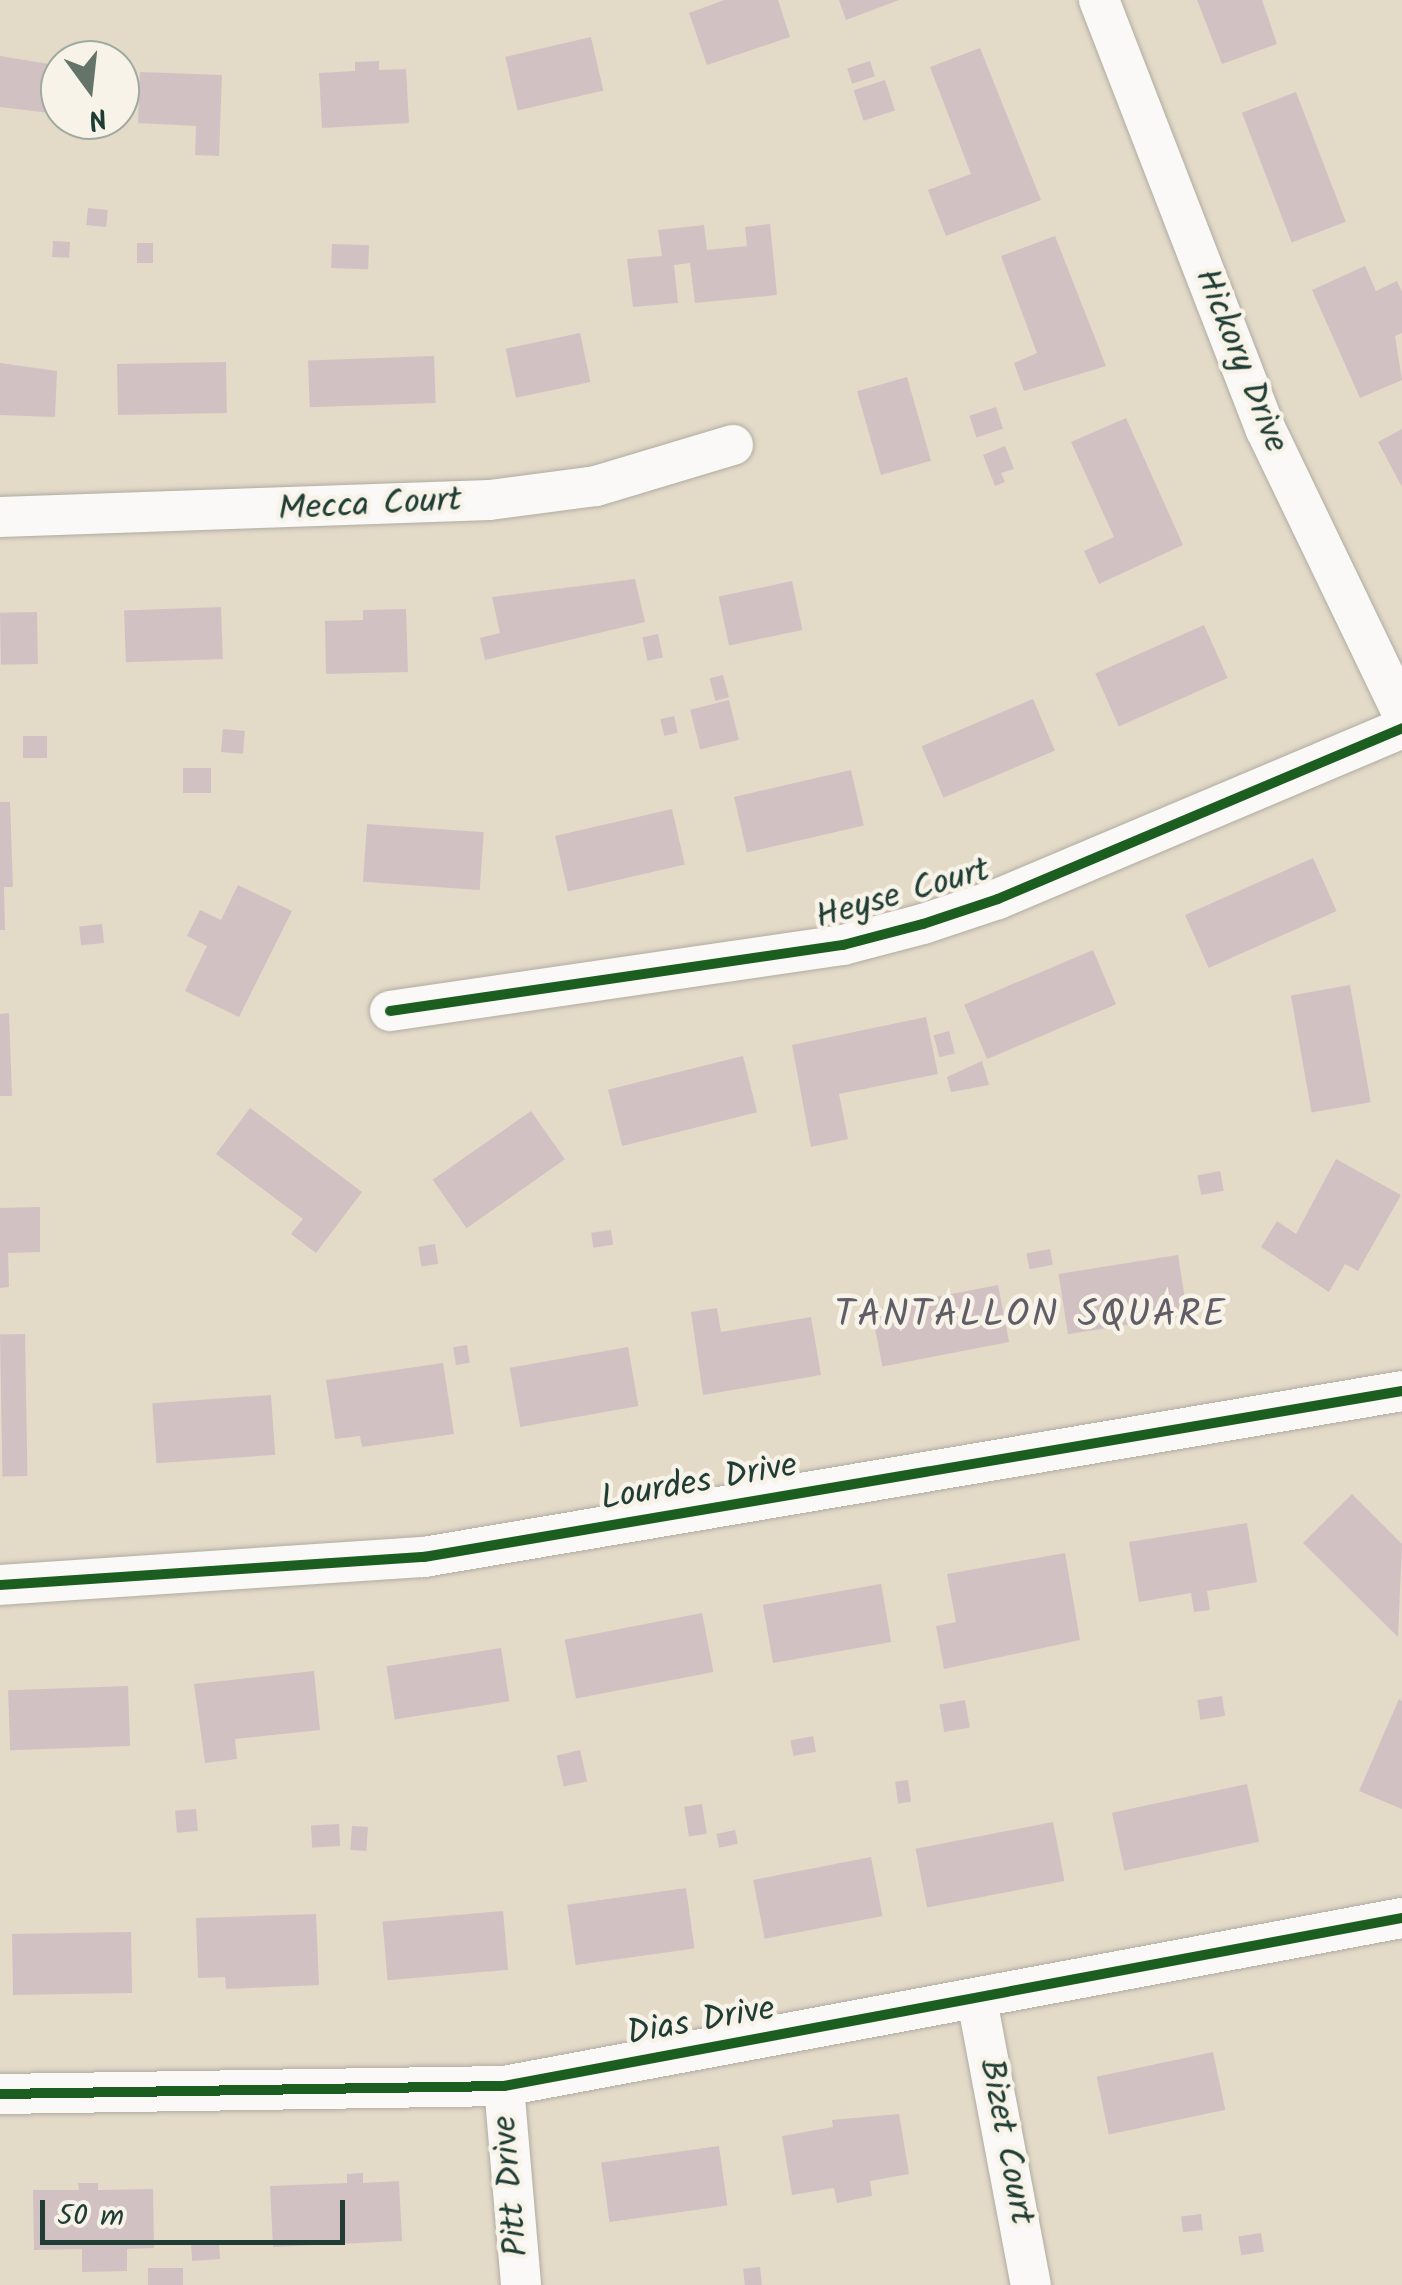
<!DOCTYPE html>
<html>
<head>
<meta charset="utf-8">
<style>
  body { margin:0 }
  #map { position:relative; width:1402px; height:2285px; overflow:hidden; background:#e3dac8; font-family:Kalam,sans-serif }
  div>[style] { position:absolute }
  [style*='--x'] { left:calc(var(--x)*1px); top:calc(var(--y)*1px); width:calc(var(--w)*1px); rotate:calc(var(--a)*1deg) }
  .building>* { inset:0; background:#d2c1c2; transform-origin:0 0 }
  .roads { filter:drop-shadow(0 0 2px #afaca0) drop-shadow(0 0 2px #afaca0) }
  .street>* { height:40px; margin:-20px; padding:0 20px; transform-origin:20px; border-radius:20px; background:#fbf9f7 }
  .cycleway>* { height:10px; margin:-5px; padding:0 5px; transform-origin:5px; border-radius:5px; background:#1b5e20 }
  span { translate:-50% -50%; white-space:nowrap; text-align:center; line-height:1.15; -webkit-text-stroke:9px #f7f3e8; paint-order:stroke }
  .street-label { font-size:35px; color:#1f3d34 }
  .neighbourhood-label { font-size:38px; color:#605d66; letter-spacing:2.5px }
  .north { position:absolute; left:40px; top:40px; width:100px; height:100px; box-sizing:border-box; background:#f7f3e8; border:2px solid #a1aaa0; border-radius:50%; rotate:165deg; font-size:28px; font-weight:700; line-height:40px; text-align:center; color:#1f3d34 }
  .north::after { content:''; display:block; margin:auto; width:35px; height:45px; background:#647468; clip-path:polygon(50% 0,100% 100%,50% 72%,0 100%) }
  .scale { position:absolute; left:40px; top:2200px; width:305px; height:45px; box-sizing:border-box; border:5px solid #1f3d34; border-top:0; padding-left:12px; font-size:30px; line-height:35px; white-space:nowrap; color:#1f3d34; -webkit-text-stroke:8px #f7f3e8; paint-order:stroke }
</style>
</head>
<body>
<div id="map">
  <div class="building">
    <div style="clip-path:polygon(724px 0,778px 0,790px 37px,707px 65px,689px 13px)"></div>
    <div style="clip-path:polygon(839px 0,899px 0,846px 20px)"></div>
    <div style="clip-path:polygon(1197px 0,1262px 0,1277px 44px,1222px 64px)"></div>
    <div style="left:591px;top:37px;width:55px;height:88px;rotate:77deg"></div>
    <div style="clip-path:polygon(980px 48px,1041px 200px,946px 236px,928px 190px,971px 174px,930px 67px)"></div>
    <div style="clip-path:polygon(0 56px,55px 65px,50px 113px,0 107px)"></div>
    <div style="clip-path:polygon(379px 61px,379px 70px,406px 69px,409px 123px,322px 128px,319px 73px,355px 71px,355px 62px)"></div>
    <div style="left:870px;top:61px;width:16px;height:24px;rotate:72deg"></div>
    <div style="clip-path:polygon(140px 72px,222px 75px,219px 156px,195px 155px,196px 126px,138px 123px)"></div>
    <div style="left:885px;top:80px;width:32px;height:33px;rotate:72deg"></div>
    <div style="left:1296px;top:92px;width:139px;height:58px;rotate:69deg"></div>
    <div style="left:88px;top:208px;width:20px;height:17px;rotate:6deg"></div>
    <div style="clip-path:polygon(770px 224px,777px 295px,695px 303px,690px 263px,674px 265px,678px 303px,633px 307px,627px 259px,662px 256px,658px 230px,704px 225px,707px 250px,747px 246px,745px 227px)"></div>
    <div style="clip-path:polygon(1055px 236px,1106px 366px,1024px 391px,1014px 363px,1037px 353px,1001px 256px)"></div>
    <div style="left:53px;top:241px;width:17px;height:16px;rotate:3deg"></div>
    <div style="left:137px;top:243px;width:16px;height:20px"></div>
    <div style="left:332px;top:244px;width:37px;height:24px;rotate:2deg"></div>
    <div style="clip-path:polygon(1365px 266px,1376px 291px,1397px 281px,1402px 292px,1402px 333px,1395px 336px,1402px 380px,1360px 398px,1312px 290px)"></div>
    <div style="left:580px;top:333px;width:50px;height:76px;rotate:78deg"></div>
    <div style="left:434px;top:356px;width:47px;height:126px;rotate:88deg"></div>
    <div style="left:226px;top:362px;width:51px;height:109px;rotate:89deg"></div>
    <div style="clip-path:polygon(0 363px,57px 371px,55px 417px,0 415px)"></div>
    <div style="left:907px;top:377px;width:87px;height:52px;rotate:74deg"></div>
    <div style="left:996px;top:407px;width:23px;height:28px;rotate:72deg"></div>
    <div style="clip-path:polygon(1126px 418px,1183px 545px,1099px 584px,1084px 551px,1114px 537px,1071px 442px)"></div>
    <div style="clip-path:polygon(1402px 429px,1402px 487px,1378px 442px)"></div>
    <div style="clip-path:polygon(1005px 446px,1014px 469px,1001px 473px,1005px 482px,995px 486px,983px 455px)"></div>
    <div style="clip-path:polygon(635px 579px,645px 622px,485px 660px,480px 638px,500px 633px,492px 597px)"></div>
    <div style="left:792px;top:581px;width:50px;height:75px;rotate:78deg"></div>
    <div style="left:221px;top:607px;width:52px;height:97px;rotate:88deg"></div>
    <div style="clip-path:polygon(406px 609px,408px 672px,326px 674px,325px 621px,363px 620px,363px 610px)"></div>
    <div style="left:37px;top:612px;width:52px;height:37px;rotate:89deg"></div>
    <div style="left:1204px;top:625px;width:58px;height:119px;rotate:66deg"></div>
    <div style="left:658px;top:634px;width:24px;height:16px;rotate:78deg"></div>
    <div style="left:723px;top:675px;width:23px;height:14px;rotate:75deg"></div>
    <div style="left:1033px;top:699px;width:56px;height:121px;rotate:67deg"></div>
    <div style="left:729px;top:700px;width:41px;height:40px;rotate:76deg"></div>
    <div style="left:674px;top:716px;width:17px;height:14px;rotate:77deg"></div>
    <div style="left:223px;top:729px;width:22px;height:23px;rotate:5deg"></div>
    <div style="left:23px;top:736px;width:24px;height:22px"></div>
    <div style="left:183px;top:768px;width:28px;height:25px"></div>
    <div style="left:851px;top:770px;width:57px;height:120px;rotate:77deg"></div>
    <div style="clip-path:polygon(0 802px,10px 802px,13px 887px,4px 887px,5px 930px,0 930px)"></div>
    <div style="left:672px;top:809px;width:57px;height:120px;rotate:77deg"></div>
    <div style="left:367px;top:824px;width:117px;height:58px;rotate:4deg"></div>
    <div style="left:1313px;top:858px;width:58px;height:140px;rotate:66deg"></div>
    <div style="clip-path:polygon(238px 885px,292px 911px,239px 1017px,185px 991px,207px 946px,187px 936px,200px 910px,221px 920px)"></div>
    <div style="left:102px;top:924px;width:19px;height:23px;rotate:84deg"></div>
    <div style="left:1093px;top:950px;width:59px;height:140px;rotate:67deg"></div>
    <div style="left:1350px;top:985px;width:119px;height:60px;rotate:80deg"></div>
    <div style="clip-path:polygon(9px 1013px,12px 1096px,0 1096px,0 1014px)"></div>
    <div style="clip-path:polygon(926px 1017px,938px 1074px,839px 1094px,848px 1139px,811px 1147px,792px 1045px)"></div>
    <div style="left:949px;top:1031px;width:23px;height:16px;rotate:75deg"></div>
    <div style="left:743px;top:1056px;width:58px;height:139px;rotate:76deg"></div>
    <div style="clip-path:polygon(982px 1061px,989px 1085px,951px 1092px,947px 1077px)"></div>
    <div style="clip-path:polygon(250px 1108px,362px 1192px,316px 1253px,291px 1234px,303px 1219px,216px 1154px)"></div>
    <div style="left:531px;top:1111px;width:59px;height:120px;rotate:55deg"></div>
    <div style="clip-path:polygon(1336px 1159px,1401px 1195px,1358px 1271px,1345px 1264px,1329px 1292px,1261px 1247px,1277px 1221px,1296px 1234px)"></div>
    <div style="left:1220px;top:1171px;width:20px;height:23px;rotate:79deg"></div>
    <div style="clip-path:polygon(40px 1207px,40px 1252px,8px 1253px,9px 1287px,0 1288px,0 1208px)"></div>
    <div style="left:611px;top:1230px;width:15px;height:20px;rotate:82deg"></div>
    <div style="left:435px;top:1244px;width:20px;height:17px;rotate:81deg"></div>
    <div style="left:1050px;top:1249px;width:16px;height:24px;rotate:79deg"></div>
    <div style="left:1178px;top:1255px;width:61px;height:121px;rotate:81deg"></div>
    <div style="left:998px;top:1285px;width:58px;height:129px;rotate:79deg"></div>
    <div style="clip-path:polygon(717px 1308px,721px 1332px,811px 1317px,821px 1375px,703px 1395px,691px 1312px)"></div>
    <div style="left:25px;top:1334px;width:142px;height:25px;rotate:89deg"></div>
    <div style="left:467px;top:1345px;width:18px;height:14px;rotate:81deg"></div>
    <div style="left:628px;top:1347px;width:60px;height:120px;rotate:80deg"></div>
    <div style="clip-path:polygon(443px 1363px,454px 1434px,362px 1447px,360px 1436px,335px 1439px,326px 1380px)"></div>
    <div style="left:271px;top:1395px;width:60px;height:119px;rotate:86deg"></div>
    <div style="clip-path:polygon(1352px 1494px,1402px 1544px,1398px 1637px,1303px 1543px)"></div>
    <div style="clip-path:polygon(1247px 1523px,1257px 1582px,1207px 1591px,1210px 1610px,1194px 1612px,1191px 1593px,1139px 1602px,1129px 1542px)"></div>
    <div style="clip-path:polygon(1065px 1553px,1080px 1640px,944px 1669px,936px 1626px,956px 1622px,947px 1574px)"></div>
    <div style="left:881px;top:1584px;width:59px;height:120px;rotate:80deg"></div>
    <div style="left:702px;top:1613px;width:60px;height:140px;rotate:79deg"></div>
    <div style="left:501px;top:1648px;width:54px;height:116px;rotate:81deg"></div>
    <div style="clip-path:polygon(314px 1671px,320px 1730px,235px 1739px,237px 1759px,205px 1763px,194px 1684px)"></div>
    <div style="left:128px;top:1686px;width:60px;height:120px;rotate:88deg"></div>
    <div style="left:1222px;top:1696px;width:20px;height:25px;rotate:81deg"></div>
    <div style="clip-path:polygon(1399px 1699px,1402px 1701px,1402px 1809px,1359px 1791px)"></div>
    <div style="left:965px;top:1700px;width:28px;height:26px;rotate:80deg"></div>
    <div style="left:813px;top:1736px;width:16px;height:23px;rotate:79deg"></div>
    <div style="left:580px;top:1750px;width:32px;height:24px;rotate:77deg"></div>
    <div style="left:908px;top:1780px;width:22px;height:13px;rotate:82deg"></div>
    <div style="left:1247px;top:1784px;width:59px;height:138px;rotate:78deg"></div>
    <div style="left:702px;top:1804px;width:30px;height:18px;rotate:81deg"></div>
    <div style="left:196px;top:1809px;width:22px;height:21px;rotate:85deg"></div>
    <div style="left:1053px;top:1822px;width:60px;height:140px;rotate:79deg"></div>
    <div style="left:339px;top:1824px;width:22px;height:28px;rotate:87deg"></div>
    <div style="left:352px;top:1826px;width:16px;height:24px;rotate:4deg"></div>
    <div style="left:735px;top:1830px;width:14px;height:19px;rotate:78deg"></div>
    <div style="left:871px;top:1857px;width:60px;height:120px;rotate:79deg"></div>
    <div style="left:686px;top:1888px;width:61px;height:120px;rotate:82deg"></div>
    <div style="left:503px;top:1911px;width:59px;height:121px;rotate:85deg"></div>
    <div style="clip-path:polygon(316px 1914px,319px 1985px,226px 1989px,225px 1977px,198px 1978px,196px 1918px)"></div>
    <div style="left:131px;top:1932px;width:61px;height:119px;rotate:89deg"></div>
    <div style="left:1213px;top:2052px;width:59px;height:119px;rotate:78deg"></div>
    <div style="clip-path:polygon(899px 2114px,909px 2174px,870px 2181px,872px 2196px,837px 2203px,834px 2188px,792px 2195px,782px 2136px,833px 2127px,832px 2120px)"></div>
    <div style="left:719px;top:2146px;width:60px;height:119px;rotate:82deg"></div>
    <div style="clip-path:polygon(363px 2173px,363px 2183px,399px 2181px,402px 2241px,273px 2247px,270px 2186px,347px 2183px,347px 2174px)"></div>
    <div style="clip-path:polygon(78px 2183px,98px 2183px,98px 2190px,153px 2189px,154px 2248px,127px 2249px,127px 2271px,82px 2272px,82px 2249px,34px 2250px,33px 2190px,79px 2190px)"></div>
    <div style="left:1201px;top:2214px;width:16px;height:20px;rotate:83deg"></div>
    <div style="left:1261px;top:2233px;width:19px;height:23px;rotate:81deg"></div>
    <div style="left:219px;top:2243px;width:16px;height:28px;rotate:86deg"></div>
    <div style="left:760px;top:2267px;width:18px;height:17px;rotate:84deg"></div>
    <div style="left:183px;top:2268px;width:17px;height:35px;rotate:90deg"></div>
  </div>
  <div class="roads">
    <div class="street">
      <div style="--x:1099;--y:0;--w:461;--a:68.8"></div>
      <div style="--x:1266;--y:430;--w:313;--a:64.3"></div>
      <div style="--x:0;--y:517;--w:490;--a:-2"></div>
      <div style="--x:490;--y:500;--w:107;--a:-7.5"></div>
      <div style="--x:596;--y:486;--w:143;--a:-16.7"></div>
      <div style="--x:390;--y:1011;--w:458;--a:-8.3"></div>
      <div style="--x:843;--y:945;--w:83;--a:-14.7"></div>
      <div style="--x:923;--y:924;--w:79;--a:-18.4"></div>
      <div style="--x:998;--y:899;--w:439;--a:-22.9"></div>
      <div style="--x:0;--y:1585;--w:425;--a:-3.8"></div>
      <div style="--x:424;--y:1557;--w:992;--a:-9.63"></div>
      <div style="--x:977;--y:2000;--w:290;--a:79.3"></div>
      <div style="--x:504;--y:2086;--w:200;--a:85.1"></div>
      <div style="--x:0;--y:2094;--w:504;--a:-0.91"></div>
      <div style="--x:504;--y:2086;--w:914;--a:-10.6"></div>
    </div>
  </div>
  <div class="cycleway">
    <div style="--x:390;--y:1011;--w:458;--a:-8.3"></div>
    <div style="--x:843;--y:945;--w:83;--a:-14.7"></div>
    <div style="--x:923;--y:924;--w:79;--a:-18.4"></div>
    <div style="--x:998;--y:899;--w:439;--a:-22.9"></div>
    <div style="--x:0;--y:1585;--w:425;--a:-3.8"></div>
    <div style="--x:424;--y:1557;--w:992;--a:-9.63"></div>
    <div style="--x:0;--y:2094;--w:504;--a:-0.91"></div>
    <div style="--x:504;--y:2086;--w:914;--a:-10.6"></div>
  </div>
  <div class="street-label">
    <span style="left:1240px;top:361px;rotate:68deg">Hickory Drive</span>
    <span style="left:370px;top:506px;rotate:-3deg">Mecca Court</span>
    <span style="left:903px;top:895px;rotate:-16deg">Heyse Court</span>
    <span style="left:699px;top:1483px;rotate:-10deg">Lourdes Drive</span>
    <span style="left:701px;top:2022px;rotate:-10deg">Dias Drive</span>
    <span style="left:1005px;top:2142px;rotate:79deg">Bizet Court</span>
    <span style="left:512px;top:2186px;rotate:-95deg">Pitt Drive</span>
  </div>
  <div class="neighbourhood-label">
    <span style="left:1031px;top:1317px">TANTALLON SQUARE</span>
  </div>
  <div class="north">N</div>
  <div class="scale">50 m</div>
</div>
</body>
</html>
